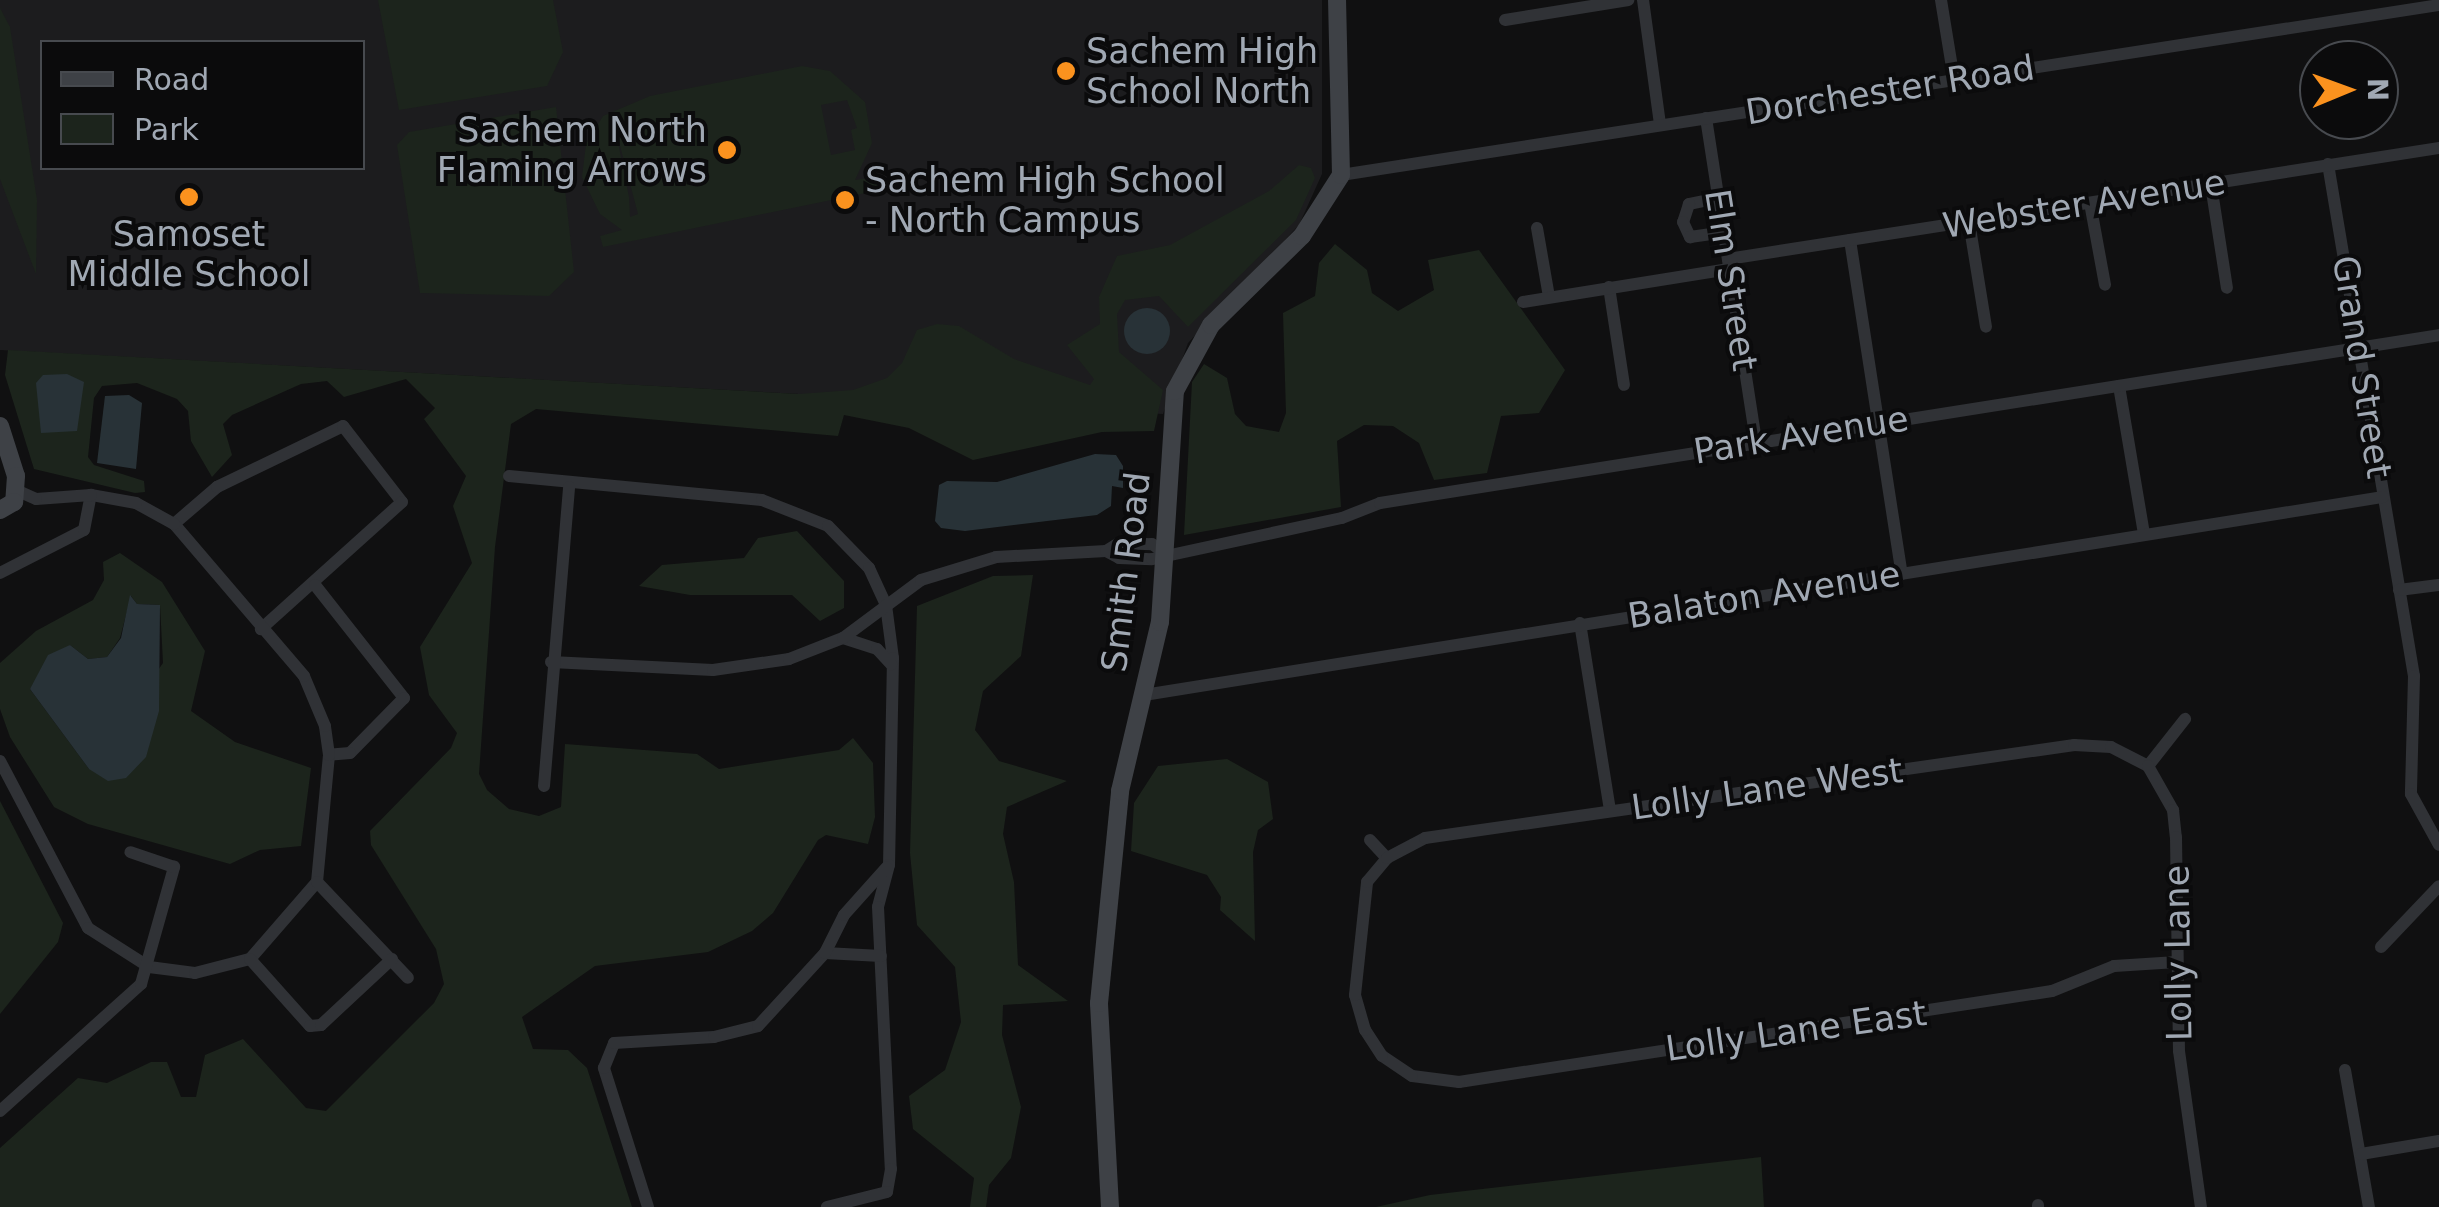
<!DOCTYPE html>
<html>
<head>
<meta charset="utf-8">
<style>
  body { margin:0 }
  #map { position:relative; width:2439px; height:1207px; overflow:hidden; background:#101011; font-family:"DejaVu Sans",sans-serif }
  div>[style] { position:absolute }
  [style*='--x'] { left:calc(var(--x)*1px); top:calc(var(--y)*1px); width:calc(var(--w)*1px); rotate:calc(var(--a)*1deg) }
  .built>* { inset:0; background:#1c1c1e }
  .green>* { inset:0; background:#1c241c }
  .water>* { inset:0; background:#283237 }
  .round { border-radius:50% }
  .street>* { height:12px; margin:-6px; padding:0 6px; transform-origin:6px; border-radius:6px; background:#303236 }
  .secondary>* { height:18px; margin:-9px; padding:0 9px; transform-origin:9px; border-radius:9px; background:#3e4146 }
  .dots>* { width:28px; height:28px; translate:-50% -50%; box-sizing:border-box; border:5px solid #0b0b0c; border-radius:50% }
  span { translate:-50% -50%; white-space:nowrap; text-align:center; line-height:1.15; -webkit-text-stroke:8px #0b0b0c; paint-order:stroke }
  .poi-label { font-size:35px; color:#a0a8b3 }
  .left { translate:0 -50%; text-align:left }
  .right { translate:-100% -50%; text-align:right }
  .street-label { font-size:35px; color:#a0a8b3 }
  .legend { position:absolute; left:40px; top:40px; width:325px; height:130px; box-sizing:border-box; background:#0b0b0c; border:2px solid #474a4f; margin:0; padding:12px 18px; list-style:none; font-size:30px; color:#a0a8b3 }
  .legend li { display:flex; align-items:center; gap:20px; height:50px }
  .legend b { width:50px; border:2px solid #474a4f }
  .north { position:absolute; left:2299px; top:40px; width:100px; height:100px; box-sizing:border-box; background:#0b0b0c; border:2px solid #474a4f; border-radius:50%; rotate:89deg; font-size:28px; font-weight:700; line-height:40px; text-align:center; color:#a0a8b3 }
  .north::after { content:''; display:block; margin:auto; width:35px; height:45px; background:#fb921e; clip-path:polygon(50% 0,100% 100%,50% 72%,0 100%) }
</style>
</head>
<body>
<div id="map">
  <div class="built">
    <div style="clip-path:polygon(evenodd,0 0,1322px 0,1322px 174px,1299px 225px,1188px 343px,1163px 414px,0 350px,0 0,42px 42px,362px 42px,362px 168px,42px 168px,42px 42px)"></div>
  </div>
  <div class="green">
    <div style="clip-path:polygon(378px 0,553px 0,563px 52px,547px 86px,399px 110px)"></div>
    <div style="clip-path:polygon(0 8px,10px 27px,37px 200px,36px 274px,0 179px)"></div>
    <div style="clip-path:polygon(evenodd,802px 66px,830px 71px,865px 102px,872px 143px,855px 180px,877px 177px,880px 190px,603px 247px,600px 236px,622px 230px,600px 214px,582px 177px,586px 144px,603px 116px,650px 96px,802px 66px,847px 100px,857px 128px,851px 130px,855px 150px,831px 155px,821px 105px,847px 100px,802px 66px,615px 127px,638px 214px,630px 217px,629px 197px,615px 127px)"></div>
    <div style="clip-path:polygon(556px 107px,574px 272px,549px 296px,420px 293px,397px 145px,409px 132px)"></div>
    <div style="clip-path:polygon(1299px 165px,1311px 168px,1315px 178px,1296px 220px,1188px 327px,1159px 296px,1125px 300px,1117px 314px,1119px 352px,1163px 390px,1154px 431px,1102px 432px,973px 460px,909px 428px,844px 415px,838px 436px,536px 409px,511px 424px,495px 547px,479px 774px,487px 790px,509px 809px,539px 816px,561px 807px,565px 744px,697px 754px,719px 769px,839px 750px,853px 738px,873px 763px,875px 817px,868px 844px,826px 835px,818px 840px,773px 913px,752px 931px,708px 952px,595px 966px,522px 1017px,533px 1049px,568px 1050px,587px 1068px,632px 1207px,0 1207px,0 1148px,78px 1078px,107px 1083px,151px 1062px,167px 1062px,181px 1097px,196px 1097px,205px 1055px,243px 1039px,306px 1108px,326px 1111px,434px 1003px,444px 984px,436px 949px,371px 845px,370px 831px,451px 748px,457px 733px,429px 695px,420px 647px,472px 563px,453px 506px,466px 476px,424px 419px,435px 408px,406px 379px,344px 397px,327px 381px,301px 384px,232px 415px,223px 424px,232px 455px,212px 477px,191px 441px,188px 411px,177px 399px,137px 383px,102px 386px,94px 398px,88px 457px,94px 465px,144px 481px,145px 492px,135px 493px,34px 469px,5px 375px,8px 350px,799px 394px,853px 390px,887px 378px,902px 363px,917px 330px,937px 324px,959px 326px,1014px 359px,1090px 385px,1094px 379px,1067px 345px,1100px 324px,1099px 297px,1117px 256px,1170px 245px,1269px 191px)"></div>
    <div style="clip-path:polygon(1335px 244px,1367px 270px,1372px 293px,1398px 311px,1434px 290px,1428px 260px,1479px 250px,1565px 370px,1539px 413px,1501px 416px,1487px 473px,1434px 480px,1419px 443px,1393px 426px,1364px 425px,1337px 441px,1341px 507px,1184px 535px,1192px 382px,1204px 364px,1227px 378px,1235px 414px,1246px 426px,1279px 432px,1286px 413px,1283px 313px,1315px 296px,1319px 263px)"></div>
    <div style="clip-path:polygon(797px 531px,844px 581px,844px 608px,820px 621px,792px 595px,690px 595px,639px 586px,662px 565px,744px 558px,758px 538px)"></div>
    <div style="clip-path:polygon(evenodd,120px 553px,162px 582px,205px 651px,191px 711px,235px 742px,311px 768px,301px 846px,260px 850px,230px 864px,88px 824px,54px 807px,10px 737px,0 709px,0 663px,36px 631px,93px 600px,104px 580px,103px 562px,120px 553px,131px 596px,137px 604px,160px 605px,163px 663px,89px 769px,30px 689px,70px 645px,88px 659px,107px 657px,120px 638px,131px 596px)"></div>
    <div style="clip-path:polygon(1033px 575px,1021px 656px,983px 691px,975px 730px,999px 761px,1067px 781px,1007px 807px,1003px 834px,1014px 882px,1018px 965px,1068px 1001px,1003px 1005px,1002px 1035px,1021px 1107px,1011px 1158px,989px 1185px,986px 1207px,970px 1207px,974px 1178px,913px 1129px,909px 1096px,945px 1070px,961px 1022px,955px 967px,917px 925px,910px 853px,917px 606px,993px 576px)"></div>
    <div style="clip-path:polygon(1227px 759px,1268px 782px,1273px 819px,1258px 830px,1253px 852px,1255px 941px,1220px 910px,1221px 897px,1207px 875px,1131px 851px,1134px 803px,1158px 766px)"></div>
    <div style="clip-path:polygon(0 801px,63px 923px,58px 942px,0 1014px)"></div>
    <div style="clip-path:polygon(1761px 1157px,1764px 1207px,1376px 1207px,1430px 1195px)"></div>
  </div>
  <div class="water">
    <div class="round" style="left:1124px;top:308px;width:46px;height:46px"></div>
    <div style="clip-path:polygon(67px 374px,84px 382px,77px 431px,41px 433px,36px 383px,43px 375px)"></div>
    <div style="clip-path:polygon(105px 396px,129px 395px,142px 403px,136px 469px,97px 463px)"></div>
    <div style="clip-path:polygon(1095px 454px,1116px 455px,1123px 466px,1123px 488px,1112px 486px,1111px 506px,1097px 515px,965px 531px,941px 528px,935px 521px,939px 485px,947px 481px,997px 482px)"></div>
    <div style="clip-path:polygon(130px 595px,137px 604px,160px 605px,159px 711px,146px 757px,126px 778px,108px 781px,89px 769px,30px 689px,48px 655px,70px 645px,88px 659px,107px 657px,121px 638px)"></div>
  </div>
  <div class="street">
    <div style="--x:1643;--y:0;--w:125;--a:82.2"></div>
    <div style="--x:1941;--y:0;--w:80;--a:80.7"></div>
    <div style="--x:1505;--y:20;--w:125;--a:-9.2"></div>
    <div style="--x:1706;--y:118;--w:328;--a:81.2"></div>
    <div style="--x:2328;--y:164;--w:519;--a:80.47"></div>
    <div style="--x:2414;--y:676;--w:118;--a:91.5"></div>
    <div style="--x:2411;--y:794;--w:58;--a:61.2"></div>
    <div style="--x:1341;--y:175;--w:1111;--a:-8.8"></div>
    <div style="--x:2211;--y:185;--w:104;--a:81.2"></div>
    <div style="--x:1718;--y:198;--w:30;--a:168"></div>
    <div style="--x:1689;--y:204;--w:19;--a:108"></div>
    <div style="--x:1683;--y:222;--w:17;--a:65"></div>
    <div style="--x:1690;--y:237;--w:34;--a:-8"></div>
    <div style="--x:2090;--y:203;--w:83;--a:79.6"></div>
    <div style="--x:1969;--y:222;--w:106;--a:80.8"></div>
    <div style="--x:1537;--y:228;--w:70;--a:80.1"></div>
    <div style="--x:1850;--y:240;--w:338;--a:81.2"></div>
    <div style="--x:1728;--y:259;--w:720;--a:-8.87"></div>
    <div style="--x:1609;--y:287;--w:99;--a:81.3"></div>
    <div style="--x:1523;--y:302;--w:210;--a:-9.1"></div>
    <div style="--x:2119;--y:386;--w:150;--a:80.4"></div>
    <div style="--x:509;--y:476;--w:254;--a:5.4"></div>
    <div style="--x:762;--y:500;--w:71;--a:21.5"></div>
    <div style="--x:828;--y:526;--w:59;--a:45.7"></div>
    <div style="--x:869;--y:568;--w:41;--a:65.3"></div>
    <div style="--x:886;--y:605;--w:53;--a:82.5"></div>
    <div style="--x:893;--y:658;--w:207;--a:91.1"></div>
    <div style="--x:889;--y:865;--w:43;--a:104.7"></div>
    <div style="--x:878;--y:907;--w:262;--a:87.2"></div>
    <div style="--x:891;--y:1169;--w:23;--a:100"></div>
    <div style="--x:887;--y:1192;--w:62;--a:166"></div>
    <div style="--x:174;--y:524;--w:57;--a:-40.7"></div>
    <div style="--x:217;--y:487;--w:140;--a:-25.8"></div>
    <div style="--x:343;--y:426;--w:96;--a:52.2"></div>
    <div style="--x:402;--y:502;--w:190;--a:138"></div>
    <div style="--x:1106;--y:551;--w:15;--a:28"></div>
    <div style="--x:1119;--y:558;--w:33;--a:2"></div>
    <div style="--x:1152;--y:559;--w:194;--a:-12.2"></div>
    <div style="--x:1342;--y:518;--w:41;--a:-21.5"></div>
    <div style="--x:1380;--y:503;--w:1072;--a:-9.01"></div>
    <div style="--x:0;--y:573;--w:94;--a:-27.1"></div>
    <div style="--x:84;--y:530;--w:36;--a:-79"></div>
    <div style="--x:315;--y:585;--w:144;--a:51.8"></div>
    <div style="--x:404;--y:698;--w:77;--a:134.5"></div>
    <div style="--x:350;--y:753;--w:21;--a:175"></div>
    <div style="--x:2399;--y:590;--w:40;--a:-7.1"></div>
    <div style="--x:1580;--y:623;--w:190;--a:80.9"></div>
    <div style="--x:843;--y:638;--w:36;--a:18"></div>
    <div style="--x:877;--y:649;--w:21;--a:47"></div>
    <div style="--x:551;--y:662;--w:162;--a:2.8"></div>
    <div style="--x:713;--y:670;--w:77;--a:-8.2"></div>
    <div style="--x:789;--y:659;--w:58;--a:-21.3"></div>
    <div style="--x:843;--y:638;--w:97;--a:-36.6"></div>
    <div style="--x:921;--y:580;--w:78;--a:-17"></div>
    <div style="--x:996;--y:557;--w:110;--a:-3.1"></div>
    <div style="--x:1106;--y:551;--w:15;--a:-32"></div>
    <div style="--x:1119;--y:543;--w:33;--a:2"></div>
    <div style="--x:1152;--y:544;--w:19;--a:36"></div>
    <div style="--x:1144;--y:695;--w:1255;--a:-9.08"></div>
    <div style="--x:0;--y:761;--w:189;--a:62.2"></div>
    <div style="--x:88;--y:928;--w:72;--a:32.6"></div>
    <div style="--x:149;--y:967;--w:46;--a:7.4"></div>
    <div style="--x:195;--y:973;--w:57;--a:-14.3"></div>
    <div style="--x:250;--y:959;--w:102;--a:-49"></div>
    <div style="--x:317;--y:882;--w:128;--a:-84.6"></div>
    <div style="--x:329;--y:755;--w:29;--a:-98"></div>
    <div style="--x:325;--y:726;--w:54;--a:-112.8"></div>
    <div style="--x:304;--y:676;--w:200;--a:-130.5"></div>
    <div style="--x:174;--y:524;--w:43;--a:-151.1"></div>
    <div style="--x:136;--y:503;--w:46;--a:-169.9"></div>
    <div style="--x:91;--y:495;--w:55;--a:175.8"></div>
    <div style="--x:36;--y:499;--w:22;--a:-156"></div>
    <div style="--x:2148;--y:766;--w:60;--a:-51.8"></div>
    <div style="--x:544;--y:786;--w:300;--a:-85.2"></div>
    <div style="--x:1370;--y:840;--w:25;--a:47"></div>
    <div style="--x:317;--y:882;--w:132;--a:46.5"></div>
    <div style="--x:2381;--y:947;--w:84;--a:-46.4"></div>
    <div style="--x:825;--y:953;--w:56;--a:3.1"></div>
    <div style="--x:250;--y:959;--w:90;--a:48.2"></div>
    <div style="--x:310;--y:1026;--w:11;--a:-5"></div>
    <div style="--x:321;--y:1025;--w:97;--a:-42.9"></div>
    <div style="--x:2177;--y:962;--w:63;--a:176.4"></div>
    <div style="--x:2114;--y:966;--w:67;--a:158"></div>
    <div style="--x:2052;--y:991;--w:600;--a:171.28"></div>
    <div style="--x:1459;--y:1082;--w:47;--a:-172.7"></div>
    <div style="--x:1412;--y:1076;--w:36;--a:-146"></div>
    <div style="--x:1382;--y:1056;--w:31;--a:-123"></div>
    <div style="--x:1365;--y:1030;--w:36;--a:-106"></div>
    <div style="--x:1355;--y:995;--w:114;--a:-83.9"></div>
    <div style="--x:1367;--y:882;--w:31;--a:-50"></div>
    <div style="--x:1387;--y:858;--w:43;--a:-27.8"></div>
    <div style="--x:1425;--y:838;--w:656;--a:-8.15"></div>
    <div style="--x:2074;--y:745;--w:37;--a:3"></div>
    <div style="--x:2111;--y:747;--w:42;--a:27.2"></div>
    <div style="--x:2148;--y:766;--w:51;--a:60.4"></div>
    <div style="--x:2173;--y:810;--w:27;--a:84"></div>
    <div style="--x:2176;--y:837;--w:214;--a:89.2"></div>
    <div style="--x:2179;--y:1051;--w:158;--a:82"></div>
    <div style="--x:2345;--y:1070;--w:139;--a:80.1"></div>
    <div style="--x:0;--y:1111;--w:190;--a:-42"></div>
    <div style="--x:141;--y:984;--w:122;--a:-74.2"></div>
    <div style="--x:174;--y:867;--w:46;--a:-161.2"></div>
    <div style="--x:2361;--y:1154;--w:79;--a:-9.5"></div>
    <div style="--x:2038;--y:1205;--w:2;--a:90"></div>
    <div style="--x:648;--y:1207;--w:146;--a:-107.6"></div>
    <div style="--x:604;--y:1068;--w:27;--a:-68"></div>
    <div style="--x:614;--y:1043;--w:100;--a:-3.4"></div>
    <div style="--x:714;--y:1037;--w:45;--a:-14"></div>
    <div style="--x:758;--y:1026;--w:99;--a:-47.5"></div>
    <div style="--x:825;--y:953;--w:42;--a:-63.4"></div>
    <div style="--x:844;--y:915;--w:64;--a:-48.1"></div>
  </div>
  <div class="secondary">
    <div style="--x:0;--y:426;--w:52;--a:72.3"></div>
    <div style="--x:16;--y:476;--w:26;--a:94"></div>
    <div style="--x:14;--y:502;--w:16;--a:150"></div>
    <div style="--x:1110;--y:1207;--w:204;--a:-93.1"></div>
    <div style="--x:1099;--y:1003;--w:213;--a:-84.3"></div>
    <div style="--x:1120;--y:791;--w:174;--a:-76.7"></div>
    <div style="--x:1160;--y:622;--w:231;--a:-86.3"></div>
    <div style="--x:1175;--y:391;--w:75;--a:-61.4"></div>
    <div style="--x:1211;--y:325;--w:127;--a:-44.4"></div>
    <div style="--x:1302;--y:236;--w:72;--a:-57.4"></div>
    <div style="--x:1341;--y:175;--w:175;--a:-91.3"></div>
  </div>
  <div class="dots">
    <div style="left:1066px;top:71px;background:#fb921e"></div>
    <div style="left:727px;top:150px;background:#fb921e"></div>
    <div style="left:189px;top:197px;background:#fb921e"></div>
    <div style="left:845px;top:200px;background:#fb921e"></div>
  </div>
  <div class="poi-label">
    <span class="left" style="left:1086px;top:71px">Sachem High<br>School North</span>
    <span class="right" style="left:707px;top:150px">Sachem North<br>Flaming Arrows</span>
    <span class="left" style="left:865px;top:200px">Sachem High School<br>- North Campus</span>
    <span style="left:189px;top:254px">Samoset<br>Middle School</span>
  </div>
  <div class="street-label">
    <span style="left:1890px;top:90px;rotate:-9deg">Dorchester Road</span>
    <span style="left:2084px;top:204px;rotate:-9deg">Webster Avenue</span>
    <span style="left:1731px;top:280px;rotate:81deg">Elm Street</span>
    <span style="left:2362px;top:367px;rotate:81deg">Grand Street</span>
    <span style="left:1801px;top:435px;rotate:-9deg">Park Avenue</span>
    <span style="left:1126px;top:572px;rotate:-83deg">Smith Road</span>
    <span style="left:1764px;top:595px;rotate:-9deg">Balaton Avenue</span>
    <span style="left:1767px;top:789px;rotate:-8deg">Lolly Lane West</span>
    <span style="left:2178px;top:953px;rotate:-91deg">Lolly Lane</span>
    <span style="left:1796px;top:1031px;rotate:-8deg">Lolly Lane East</span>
  </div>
  <ul class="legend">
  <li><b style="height:12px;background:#3e4146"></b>Road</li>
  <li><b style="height:28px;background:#1c241c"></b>Park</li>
  </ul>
  <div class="north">N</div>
</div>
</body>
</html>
